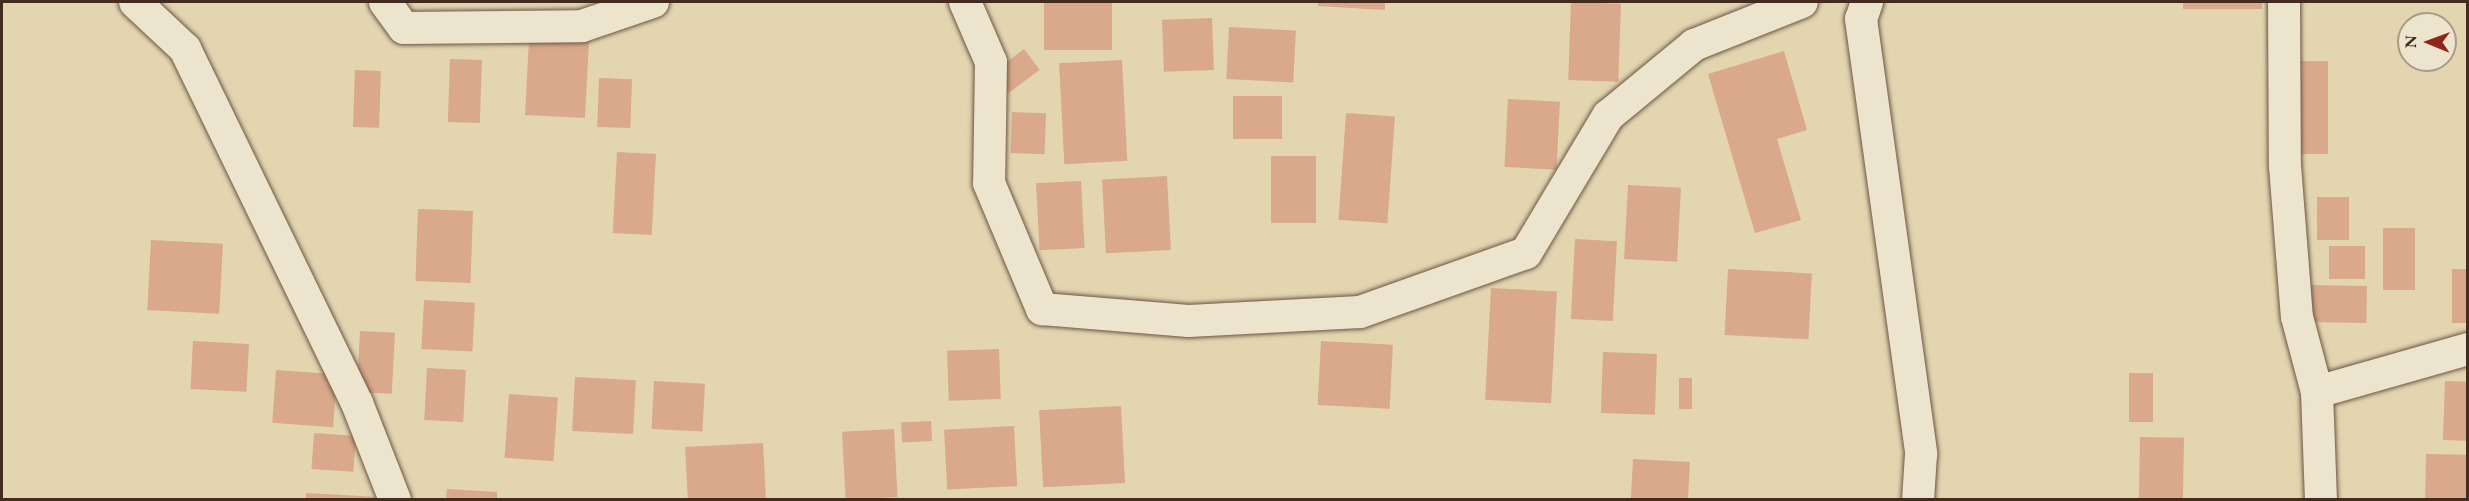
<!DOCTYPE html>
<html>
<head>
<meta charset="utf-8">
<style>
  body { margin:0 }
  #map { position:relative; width:2469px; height:501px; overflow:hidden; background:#e2d5b0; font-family:"EB Garamond",serif }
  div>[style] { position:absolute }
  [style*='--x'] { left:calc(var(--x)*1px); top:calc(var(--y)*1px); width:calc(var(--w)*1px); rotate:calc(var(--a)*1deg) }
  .building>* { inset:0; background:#daa88a; transform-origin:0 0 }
  .roads { filter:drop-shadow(0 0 2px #6c5644) drop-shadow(0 0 2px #6c5644) }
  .street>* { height:32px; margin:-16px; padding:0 16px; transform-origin:16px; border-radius:16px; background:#ece4cc }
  span { translate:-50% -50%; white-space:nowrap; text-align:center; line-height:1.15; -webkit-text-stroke:4.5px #ece4cc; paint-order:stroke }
  .frame { position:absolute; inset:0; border:3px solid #442b20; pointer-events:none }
  .north { position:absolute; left:2397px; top:12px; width:60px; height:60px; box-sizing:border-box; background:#ece4cc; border:2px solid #a99a87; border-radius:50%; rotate:271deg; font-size:16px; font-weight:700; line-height:24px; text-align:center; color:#442b20 }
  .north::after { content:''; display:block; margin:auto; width:21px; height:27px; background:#8f2418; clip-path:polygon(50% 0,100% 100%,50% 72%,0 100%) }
</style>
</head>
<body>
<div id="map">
  <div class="building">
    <div style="left:1044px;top:2px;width:68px;height:48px"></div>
    <div style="clip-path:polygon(1318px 2px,1385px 2px,1385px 10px,1318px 6px)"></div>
    <div style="left:1571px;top:2px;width:50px;height:78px;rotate:2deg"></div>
    <div style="left:2183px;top:2px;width:79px;height:7px"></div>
    <div style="left:1212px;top:18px;width:52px;height:50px;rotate:88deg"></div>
    <div style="left:1229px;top:27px;width:67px;height:52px;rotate:3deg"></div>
    <div style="left:529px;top:39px;width:60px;height:76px;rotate:3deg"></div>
    <div style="left:1024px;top:49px;width:26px;height:39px;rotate:53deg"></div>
    <div style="clip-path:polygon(1784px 51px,1807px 130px,1777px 139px,1801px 220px,1755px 233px,1708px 74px)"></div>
    <div style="left:450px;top:59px;width:32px;height:63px;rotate:2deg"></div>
    <div style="left:1122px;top:60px;width:101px;height:63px;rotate:87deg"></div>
    <div style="left:2293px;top:61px;width:35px;height:93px"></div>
    <div style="left:355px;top:70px;width:26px;height:57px;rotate:2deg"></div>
    <div style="left:599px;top:78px;width:33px;height:49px;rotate:2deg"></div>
    <div style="left:1233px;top:96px;width:49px;height:43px"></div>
    <div style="left:1508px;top:99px;width:52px;height:68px;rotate:3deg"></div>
    <div style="left:1012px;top:112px;width:34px;height:41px;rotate:2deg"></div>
    <div style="left:1346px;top:113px;width:49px;height:107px;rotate:4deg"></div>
    <div style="left:617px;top:152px;width:39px;height:81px;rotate:3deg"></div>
    <div style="left:1271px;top:156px;width:45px;height:67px"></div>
    <div style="left:1167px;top:176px;width:74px;height:65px;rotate:87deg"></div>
    <div style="left:1081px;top:181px;width:67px;height:45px;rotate:87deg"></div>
    <div style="left:1628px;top:185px;width:53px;height:74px;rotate:3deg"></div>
    <div style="left:2317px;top:197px;width:32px;height:43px"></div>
    <div style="left:418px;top:209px;width:55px;height:72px;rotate:2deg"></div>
    <div style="left:2383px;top:228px;width:32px;height:62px"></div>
    <div style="left:1575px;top:239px;width:42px;height:80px;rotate:3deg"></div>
    <div style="left:151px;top:240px;width:72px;height:70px;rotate:3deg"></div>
    <div style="left:2329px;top:246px;width:36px;height:33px"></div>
    <div style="left:1728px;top:269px;width:84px;height:66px;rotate:3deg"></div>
    <div style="left:2452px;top:269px;width:16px;height:54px"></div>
    <div style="left:2311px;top:285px;width:56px;height:37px;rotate:1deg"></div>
    <div style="left:1491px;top:288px;width:66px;height:112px;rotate:3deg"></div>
    <div style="left:424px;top:300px;width:51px;height:49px;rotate:3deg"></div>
    <div style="left:360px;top:331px;width:35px;height:61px;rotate:3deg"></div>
    <div style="left:193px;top:341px;width:56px;height:48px;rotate:3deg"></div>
    <div style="left:1321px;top:341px;width:72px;height:64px;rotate:3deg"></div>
    <div style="left:999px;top:349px;width:50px;height:52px;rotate:88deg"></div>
    <div style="left:1603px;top:352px;width:54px;height:61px;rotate:2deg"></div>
    <div style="left:427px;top:368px;width:39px;height:52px;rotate:3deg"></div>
    <div style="left:276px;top:370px;width:61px;height:53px;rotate:4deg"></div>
    <div style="left:2129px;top:373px;width:24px;height:49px"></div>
    <div style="left:575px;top:377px;width:61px;height:54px;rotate:3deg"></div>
    <div style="left:1679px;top:378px;width:13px;height:31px"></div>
    <div style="left:654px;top:381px;width:51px;height:48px;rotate:3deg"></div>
    <div style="left:2445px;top:381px;width:23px;height:59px;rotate:2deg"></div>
    <div style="left:509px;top:394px;width:49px;height:64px;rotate:4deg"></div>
    <div style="left:1121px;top:406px;width:77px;height:82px;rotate:87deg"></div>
    <div style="left:931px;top:421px;width:20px;height:30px;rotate:87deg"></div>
    <div style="left:1014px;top:426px;width:60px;height:70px;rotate:87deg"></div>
    <div style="left:894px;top:429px;width:68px;height:52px;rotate:87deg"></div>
    <div style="left:314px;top:433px;width:42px;height:36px;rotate:4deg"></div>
    <div style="left:2140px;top:437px;width:44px;height:63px;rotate:1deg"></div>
    <div style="left:763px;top:443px;width:57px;height:78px;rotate:87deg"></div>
    <div style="left:2426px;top:454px;width:42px;height:46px;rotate:1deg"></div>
    <div style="left:1633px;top:459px;width:57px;height:41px;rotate:3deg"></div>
    <div style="clip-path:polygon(447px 489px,497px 492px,497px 500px,446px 500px)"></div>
    <div style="clip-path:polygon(306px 493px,378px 497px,378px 500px,306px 500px)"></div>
  </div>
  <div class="roads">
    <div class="street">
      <div style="--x:135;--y:2;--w:69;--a:43.2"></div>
      <div style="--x:185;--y:49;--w:394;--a:64.1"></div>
      <div style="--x:357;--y:403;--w:104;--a:68.6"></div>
      <div style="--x:385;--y:2;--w:32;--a:54"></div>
      <div style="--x:404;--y:28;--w:178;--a:-0.6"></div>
      <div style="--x:582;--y:26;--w:75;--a:-18.7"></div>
      <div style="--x:965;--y:2;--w:65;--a:66.6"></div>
      <div style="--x:991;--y:62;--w:121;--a:90.9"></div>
      <div style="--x:989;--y:183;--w:137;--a:67.2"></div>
      <div style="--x:1042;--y:309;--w:147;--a:4.7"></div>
      <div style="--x:1189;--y:321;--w:171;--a:-3"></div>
      <div style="--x:1360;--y:312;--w:176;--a:-19.6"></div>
      <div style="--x:1526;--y:253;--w:160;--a:-59.1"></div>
      <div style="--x:1608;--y:116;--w:112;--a:-39.5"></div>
      <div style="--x:1694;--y:45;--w:116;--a:-21.7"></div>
      <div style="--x:1867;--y:2;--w:18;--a:109"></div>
      <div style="--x:1861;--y:19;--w:439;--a:82.1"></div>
      <div style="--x:1921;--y:454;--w:46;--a:93.7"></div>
      <div style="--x:2284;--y:2;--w:164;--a:89.7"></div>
      <div style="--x:2285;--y:166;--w:151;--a:85.5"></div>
      <div style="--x:2297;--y:317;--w:78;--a:75.1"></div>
      <div style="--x:2317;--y:392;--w:108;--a:87.9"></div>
      <div style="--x:2317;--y:392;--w:157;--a:-15.9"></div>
    </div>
  </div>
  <div class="frame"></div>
  <div class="north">N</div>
</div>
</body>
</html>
